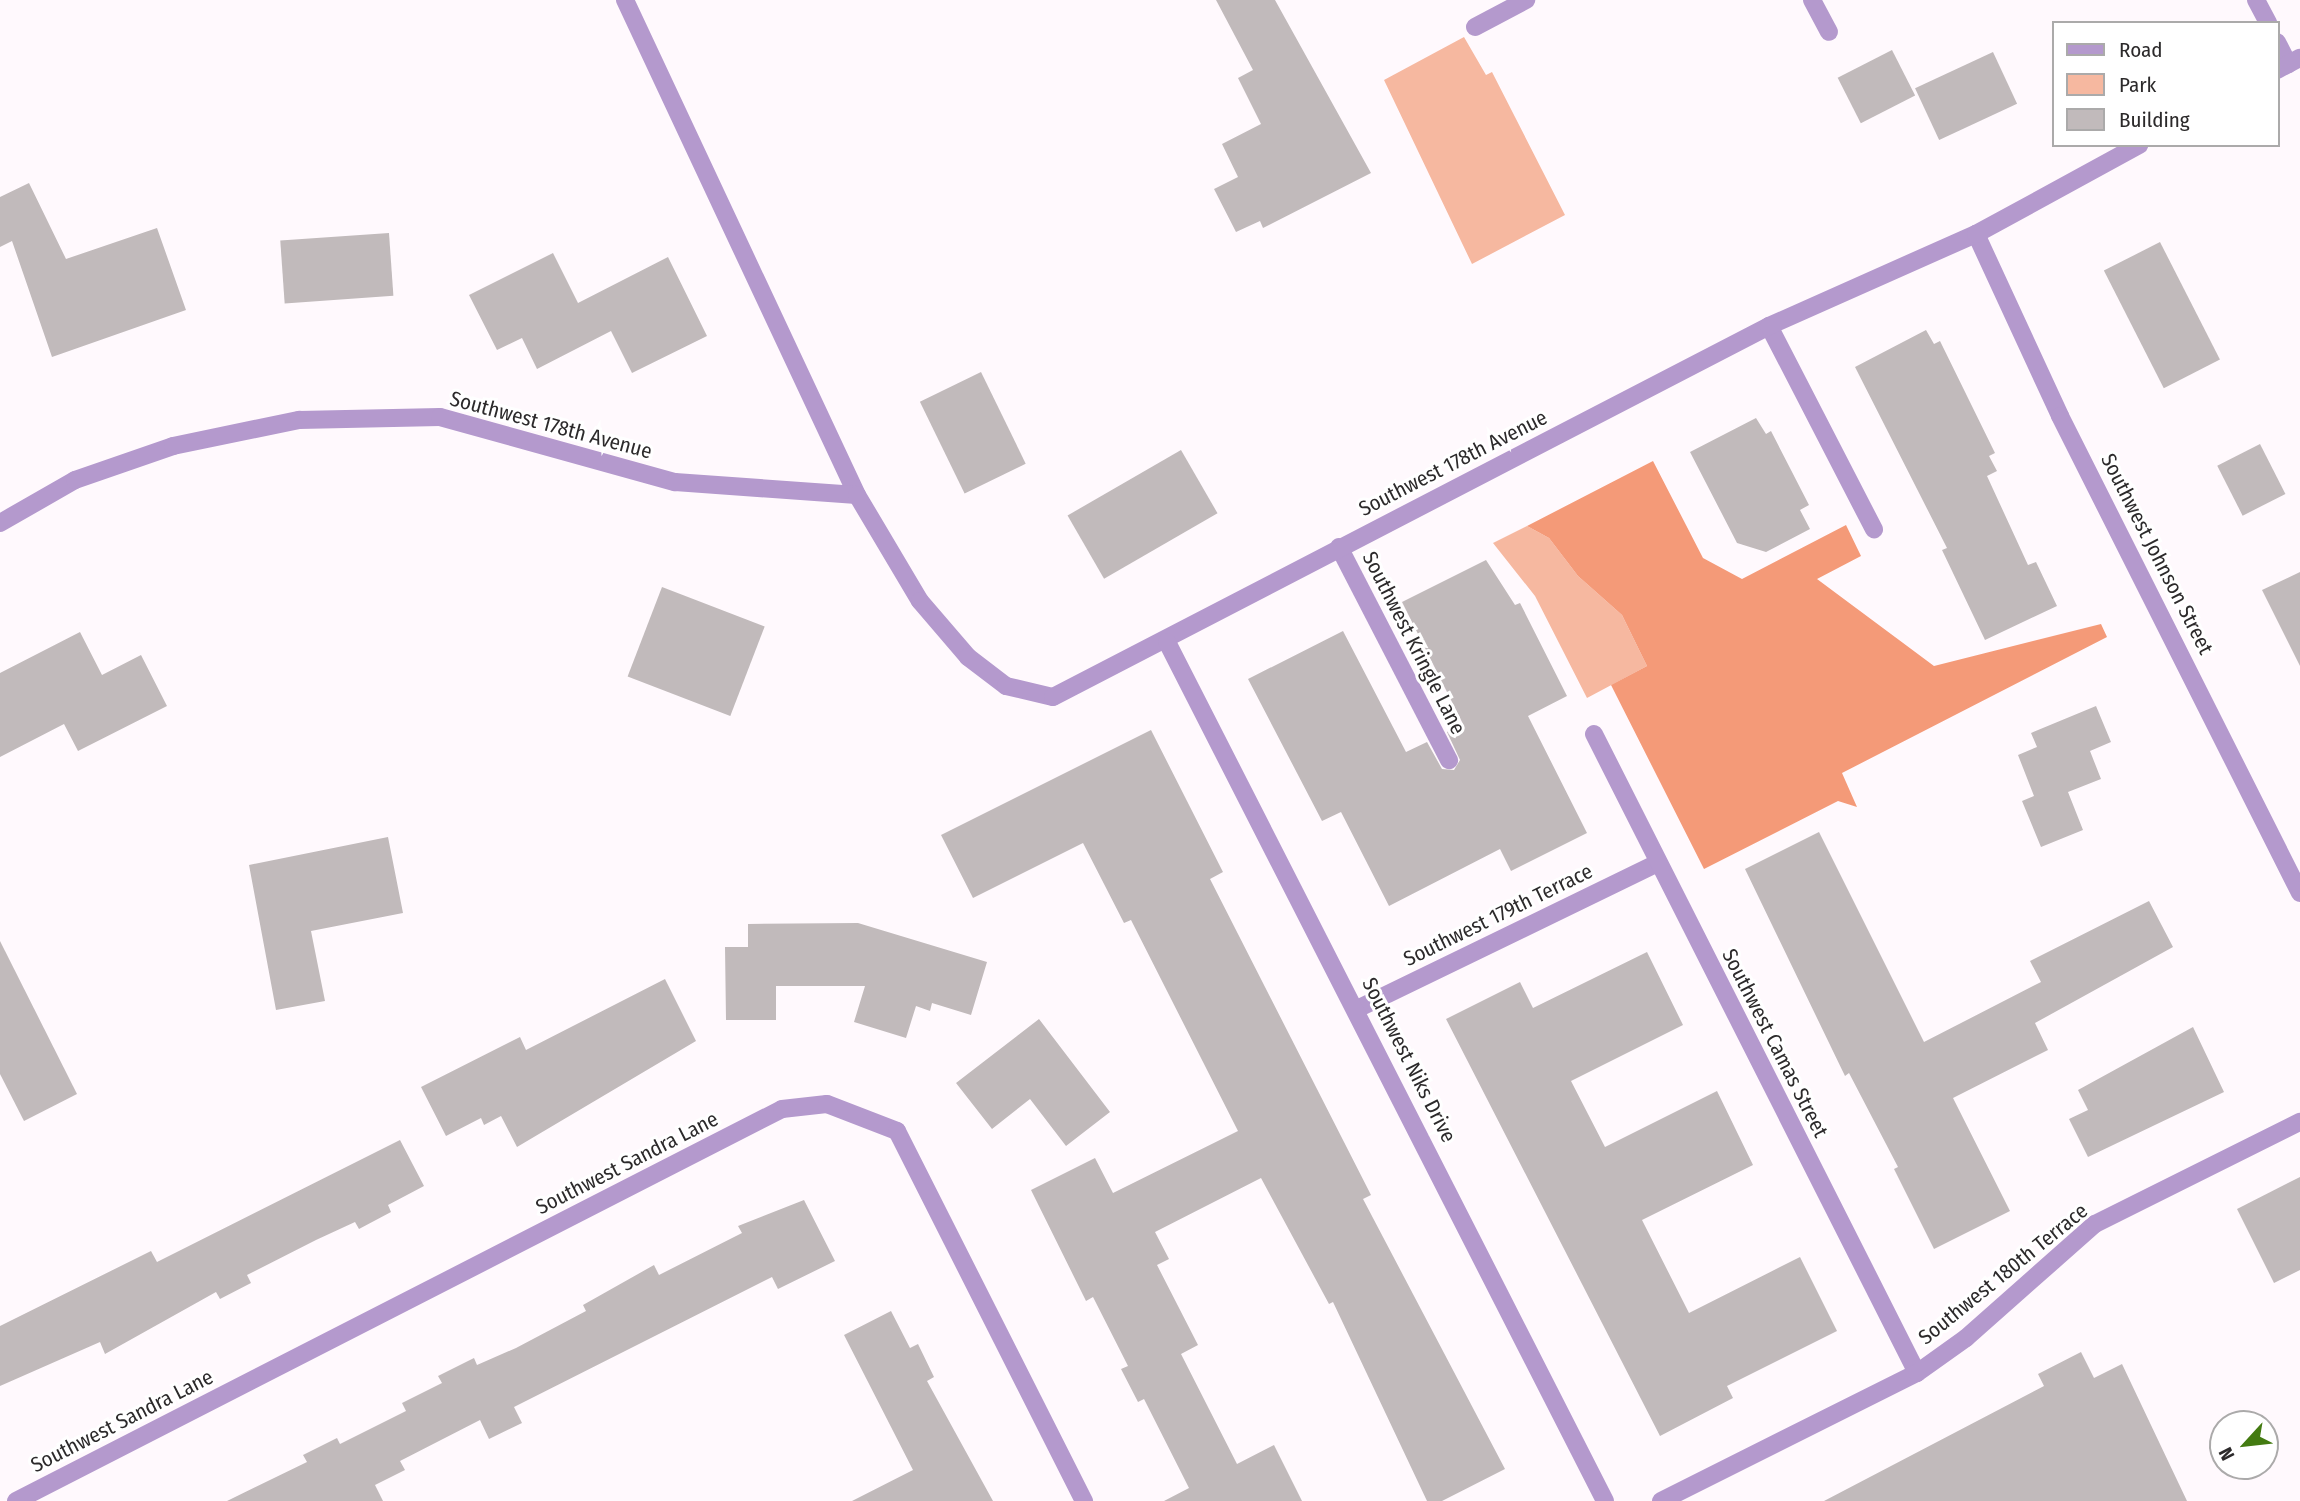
<!DOCTYPE html>
<html>
<head>
<meta charset="utf-8">
<style>
  body { margin:0 }
  #map { position:relative; width:2300px; height:1501px; overflow:hidden; background:#fff9fd; font-family:"Fira Sans Condensed",sans-serif }
  div>[style] { position:absolute }
  [style*='--x'] { left:calc(var(--x)*1px); top:calc(var(--y)*1px); width:calc(var(--w)*1px); rotate:calc(var(--a)*1deg) }
  .green>* { inset:0; background:#f6b8a0 }
  .forest>* { inset:0; background:#f49a78 }
  .building>* { inset:0; background:#c1babb; transform-origin:0 0 }
  .lane>* { height:18px; margin:-9px; padding:0 9px; transform-origin:9px; border-radius:9px; background:#b499cd }
  .street>* { height:18px; margin:-9px; padding:0 9px; transform-origin:9px; border-radius:9px; background:#b499cd }
  span { translate:-50% -50%; white-space:nowrap; text-align:center; line-height:1.15; -webkit-text-stroke:6px #fff; paint-order:stroke }
  .street-label { font-size:21px; color:#2c2a2b }
  .legend { position:absolute; left:2052px; top:21px; width:228px; height:126px; box-sizing:border-box; background:#fff; border:2px solid #abaaaa; margin:0; padding:9px 12px; list-style:none; font-size:21px; color:#2c2a2b }
  .legend li { display:flex; align-items:center; gap:14px; height:35px }
  .legend b { width:35px; border:2px solid #abaaaa }
  .north { position:absolute; left:2209px; top:1410px; width:70px; height:70px; box-sizing:border-box; background:#fff; border:2px solid #abaaaa; border-radius:50%; rotate:243deg; font-size:19px; font-weight:700; line-height:28px; text-align:center; color:#2c2a2b }
  .north::after { content:''; display:block; margin:auto; width:24px; height:32px; background:#437b11; clip-path:polygon(50% 0,100% 100%,50% 72%,0 100%) }
</style>
</head>
<body>
<div id="map">
  <div class="green">
    <div style="clip-path:polygon(1464px 37px,1486px 75px,1492px 72px,1565px 215px,1472px 264px,1384px 80px)"></div>
    <div style="clip-path:polygon(1527px 526px,1549px 538px,1578px 576px,1622px 615px,1647px 666px,1587px 698px,1535px 596px,1493px 543px)"></div>
  </div>
  <div class="forest">
    <div style="clip-path:polygon(1653px 461px,1703px 558px,1742px 579px,1846px 525px,1861px 556px,1817px 579px,1934px 666px,2101px 624px,2107px 637px,1842px 773px,1857px 807px,1838px 801px,1704px 869px,1611px 685px,1647px 666px,1622px 615px,1578px 576px,1549px 538px,1527px 526px)"></div>
  </div>
  <div class="building">
    <div style="clip-path:polygon(1216px 0,1275px 0,1371px 173px,1263px 228px,1260px 221px,1236px 232px,1214px 189px,1238px 177px,1222px 144px,1261px 124px,1238px 78px,1253px 70px)"></div>
    <div style="left:1892px;top:50px;width:51px;height:61px;rotate:63deg"></div>
    <div style="left:1993px;top:52px;width:57px;height:86px;rotate:65deg"></div>
    <div style="clip-path:polygon(29px 183px,66px 259px,157px 228px,186px 310px,52px 357px,12px 241px,0 247px,0 197px)"></div>
    <div style="left:389px;top:233px;width:63px;height:109px;rotate:86deg"></div>
    <div style="left:2160px;top:242px;width:132px;height:63px;rotate:63deg"></div>
    <div style="clip-path:polygon(553px 253px,578px 303px,668px 257px,707px 336px,632px 373px,611px 331px,537px 369px,522px 338px,497px 350px,469px 295px)"></div>
    <div style="clip-path:polygon(1926px 330px,1934px 344px,1940px 341px,1995px 453px,1989px 456px,1997px 471px,1987px 476px,2028px 565px,2036px 562px,2057px 606px,1985px 640px,1942px 550px,1947px 548px,1855px 367px)"></div>
    <div style="left:981px;top:372px;width:102px;height:68px;rotate:64deg"></div>
    <div style="clip-path:polygon(1756px 418px,1766px 434px,1771px 431px,1809px 505px,1800px 510px,1810px 529px,1766px 552px,1737px 543px,1690px 452px)"></div>
    <div style="left:2260px;top:444px;width:56px;height:48px;rotate:63deg"></div>
    <div style="left:1181px;top:450px;width:73px;height:131px;rotate:60deg"></div>
    <div style="clip-path:polygon(1486px 560px,1515px 605px,1520px 603px,1567px 696px,1528px 716px,1587px 833px,1511px 871px,1500px 849px,1389px 906px,1341px 812px,1322px 821px,1248px 679px,1343px 631px,1406px 752px,1427px 742px,1442px 769px,1454px 770px,1460px 760px,1447px 732px,1463px 724px,1402px 602px)"></div>
    <div style="clip-path:polygon(2300px 572px,2300px 666px,2262px 590px)"></div>
    <div style="left:662px;top:587px;width:110px;height:96px;rotate:21deg"></div>
    <div style="clip-path:polygon(80px 632px,102px 675px,141px 655px,167px 706px,78px 751px,64px 724px,0 757px,0 673px)"></div>
    <div style="clip-path:polygon(2096px 706px,2111px 742px,2090px 751px,2101px 779px,2068px 792px,2083px 830px,2041px 847px,2022px 801px,2034px 796px,2018px 755px,2037px 747px,2031px 733px)"></div>
    <div style="clip-path:polygon(1151px 730px,1223px 872px,1210px 879px,1371px 1195px,1363px 1199px,1505px 1469px,1442px 1501px,1427px 1501px,1333px 1302px,1329px 1304px,1261px 1178px,1155px 1232px,1169px 1259px,1157px 1265px,1198px 1345px,1181px 1354px,1237px 1464px,1274px 1445px,1302px 1501px,1164px 1501px,1189px 1488px,1144px 1399px,1138px 1402px,1121px 1369px,1128px 1366px,1093px 1297px,1086px 1301px,1031px 1190px,1095px 1158px,1113px 1193px,1238px 1131px,1131px 920px,1124px 923px,1083px 843px,973px 898px,941px 835px)"></div>
    <div style="clip-path:polygon(1819px 832px,1924px 1042px,2041px 982px,2030px 961px,2149px 901px,2173px 947px,2035px 1023px,2048px 1050px,1953px 1098px,2010px 1211px,1934px 1249px,1894px 1169px,1898px 1167px,1849px 1073px,1845px 1076px,1745px 869px)"></div>
    <div style="clip-path:polygon(388px 837px,403px 913px,311px 931px,325px 1001px,276px 1010px,249px 865px)"></div>
    <div style="clip-path:polygon(858px 923px,987px 962px,971px 1015px,932px 1003px,930px 1011px,916px 1006px,906px 1038px,854px 1022px,865px 986px,776px 986px,776px 1020px,726px 1020px,725px 947px,748px 947px,748px 924px)"></div>
    <div style="clip-path:polygon(0 941px,77px 1094px,24px 1121px,0 1074px)"></div>
    <div style="clip-path:polygon(1647px 952px,1683px 1025px,1571px 1081px,1605px 1147px,1717px 1091px,1753px 1165px,1642px 1220px,1689px 1313px,1800px 1257px,1837px 1331px,1727px 1386px,1733px 1398px,1660px 1436px,1446px 1019px,1520px 982px,1533px 1008px)"></div>
    <div style="clip-path:polygon(665px 979px,696px 1041px,517px 1147px,501px 1116px,484px 1125px,481px 1118px,446px 1136px,421px 1087px,520px 1037px,526px 1050px)"></div>
    <div style="clip-path:polygon(1039px 1019px,1110px 1112px,1066px 1146px,1030px 1099px,992px 1129px,956px 1083px)"></div>
    <div style="clip-path:polygon(2193px 1027px,2224px 1092px,2088px 1157px,2069px 1119px,2088px 1110px,2078px 1090px)"></div>
    <div style="clip-path:polygon(400px 1140px,424px 1186px,388px 1205px,391px 1212px,359px 1229px,355px 1222px,316px 1240px,247px 1275px,251px 1283px,220px 1299px,216px 1292px,105px 1354px,100px 1342px,0 1386px,0 1326px,151px 1251px,157px 1262px)"></div>
    <div style="clip-path:polygon(2300px 1177px,2300px 1270px,2274px 1283px,2237px 1209px)"></div>
    <div style="clip-path:polygon(804px 1200px,835px 1261px,778px 1289px,772px 1277px,514px 1407px,522px 1423px,489px 1439px,480px 1420px,400px 1461px,405px 1470px,375px 1485px,383px 1501px,227px 1501px,307px 1462px,303px 1455px,337px 1438px,340px 1444px,406px 1411px,402px 1403px,442px 1383px,438px 1376px,474px 1358px,477px 1365px,516px 1348px,586px 1311px,583px 1305px,654px 1265px,659px 1275px,742px 1233px,738px 1226px)"></div>
    <div style="clip-path:polygon(891px 1311px,910px 1348px,918px 1344px,934px 1377px,927px 1381px,993px 1501px,852px 1501px,913px 1470px,844px 1335px)"></div>
    <div style="clip-path:polygon(2081px 1352px,2094px 1378px,2122px 1364px,2187px 1501px,1824px 1501px,2044px 1386px,2038px 1374px)"></div>
  </div>
  <div class="lane">
    <div style="--x:1812;--y:0;--w:36;--a:62"></div>
    <div style="--x:1769;--y:326;--w:229;--a:62.7"></div>
    <div style="--x:1339;--y:547;--w:240;--a:62.7"></div>
    <div style="--x:1357;--y:1009;--w:335;--a:-25.9"></div>
  </div>
  <div class="street">
    <div style="--x:625;--y:0;--w:547;--a:64.89"></div>
    <div style="--x:2256;--y:0;--w:26;--a:62"></div>
    <div style="--x:1475;--y:27;--w:58;--a:-27.9"></div>
    <div style="--x:2277;--y:42;--w:25;--a:63"></div>
    <div style="--x:2277;--y:70;--w:26;--a:-28"></div>
    <div style="--x:1976;--y:234;--w:200;--a:65.2"></div>
    <div style="--x:2060;--y:416;--w:534;--a:63.29"></div>
    <div style="--x:0;--y:523;--w:86;--a:-29.8"></div>
    <div style="--x:75;--y:480;--w:104;--a:-19.1"></div>
    <div style="--x:173;--y:446;--w:129;--a:-11.7"></div>
    <div style="--x:299;--y:420;--w:141;--a:-1.2"></div>
    <div style="--x:440;--y:417;--w:244;--a:15.5"></div>
    <div style="--x:675;--y:482;--w:182;--a:4.1"></div>
    <div style="--x:857;--y:495;--w:123;--a:59.3"></div>
    <div style="--x:920;--y:601;--w:74;--a:49.4"></div>
    <div style="--x:968;--y:657;--w:48;--a:37.3"></div>
    <div style="--x:1006;--y:686;--w:48;--a:13.2"></div>
    <div style="--x:1053;--y:697;--w:806;--a:-27.39"></div>
    <div style="--x:1769;--y:326;--w:227;--a:-24"></div>
    <div style="--x:1976;--y:234;--w:186;--a:-28.6"></div>
    <div style="--x:1167;--y:642;--w:964;--a:62.98"></div>
    <div style="--x:1594;--y:734;--w:716;--a:63.18"></div>
    <div style="--x:16;--y:1501;--w:860;--a:-27.1"></div>
    <div style="--x:782;--y:1109;--w:45;--a:-6.3"></div>
    <div style="--x:827;--y:1104;--w:75;--a:21.1"></div>
    <div style="--x:897;--y:1131;--w:415;--a:63.2"></div>
    <div style="--x:1661;--y:1501;--w:286;--a:-26.6"></div>
    <div style="--x:1917;--y:1373;--w:60;--a:-35.5"></div>
    <div style="--x:1966;--y:1338;--w:172;--a:-41.5"></div>
    <div style="--x:2095;--y:1224;--w:229;--a:-26.5"></div>
  </div>
  <div class="street-label">
    <span style="left:551px;top:425px;rotate:15deg">Southwest 178th Avenue</span>
    <span style="left:1453px;top:463px;rotate:-27deg">Southwest 178th Avenue</span>
    <span style="left:2157px;top:554px;rotate:63deg">Southwest Johnson Street</span>
    <span style="left:1414px;top:643px;rotate:63deg">Southwest Kringle Lane</span>
    <span style="left:1498px;top:915px;rotate:-26deg">Southwest 179th Terrace</span>
    <span style="left:1775px;top:1043px;rotate:63deg">Southwest Camas Street</span>
    <span style="left:1409px;top:1060px;rotate:63deg">Southwest Niks Drive</span>
    <span style="left:627px;top:1163px;rotate:-27deg">Southwest Sandra Lane</span>
    <span style="left:2003px;top:1274px;rotate:-39deg">Southwest 180th Terrace</span>
    <span style="left:122px;top:1421px;rotate:-27deg">Southwest Sandra Lane</span>
  </div>
  <ul class="legend">
  <li><b style="height:9px;background:#b499cd"></b>Road</li>
  <li><b style="height:19px;background:#f6b8a0"></b>Park</li>
  <li><b style="height:19px;background:#c1babb"></b>Building</li>
  </ul>
  <div class="north">N</div>
</div>
</body>
</html>
